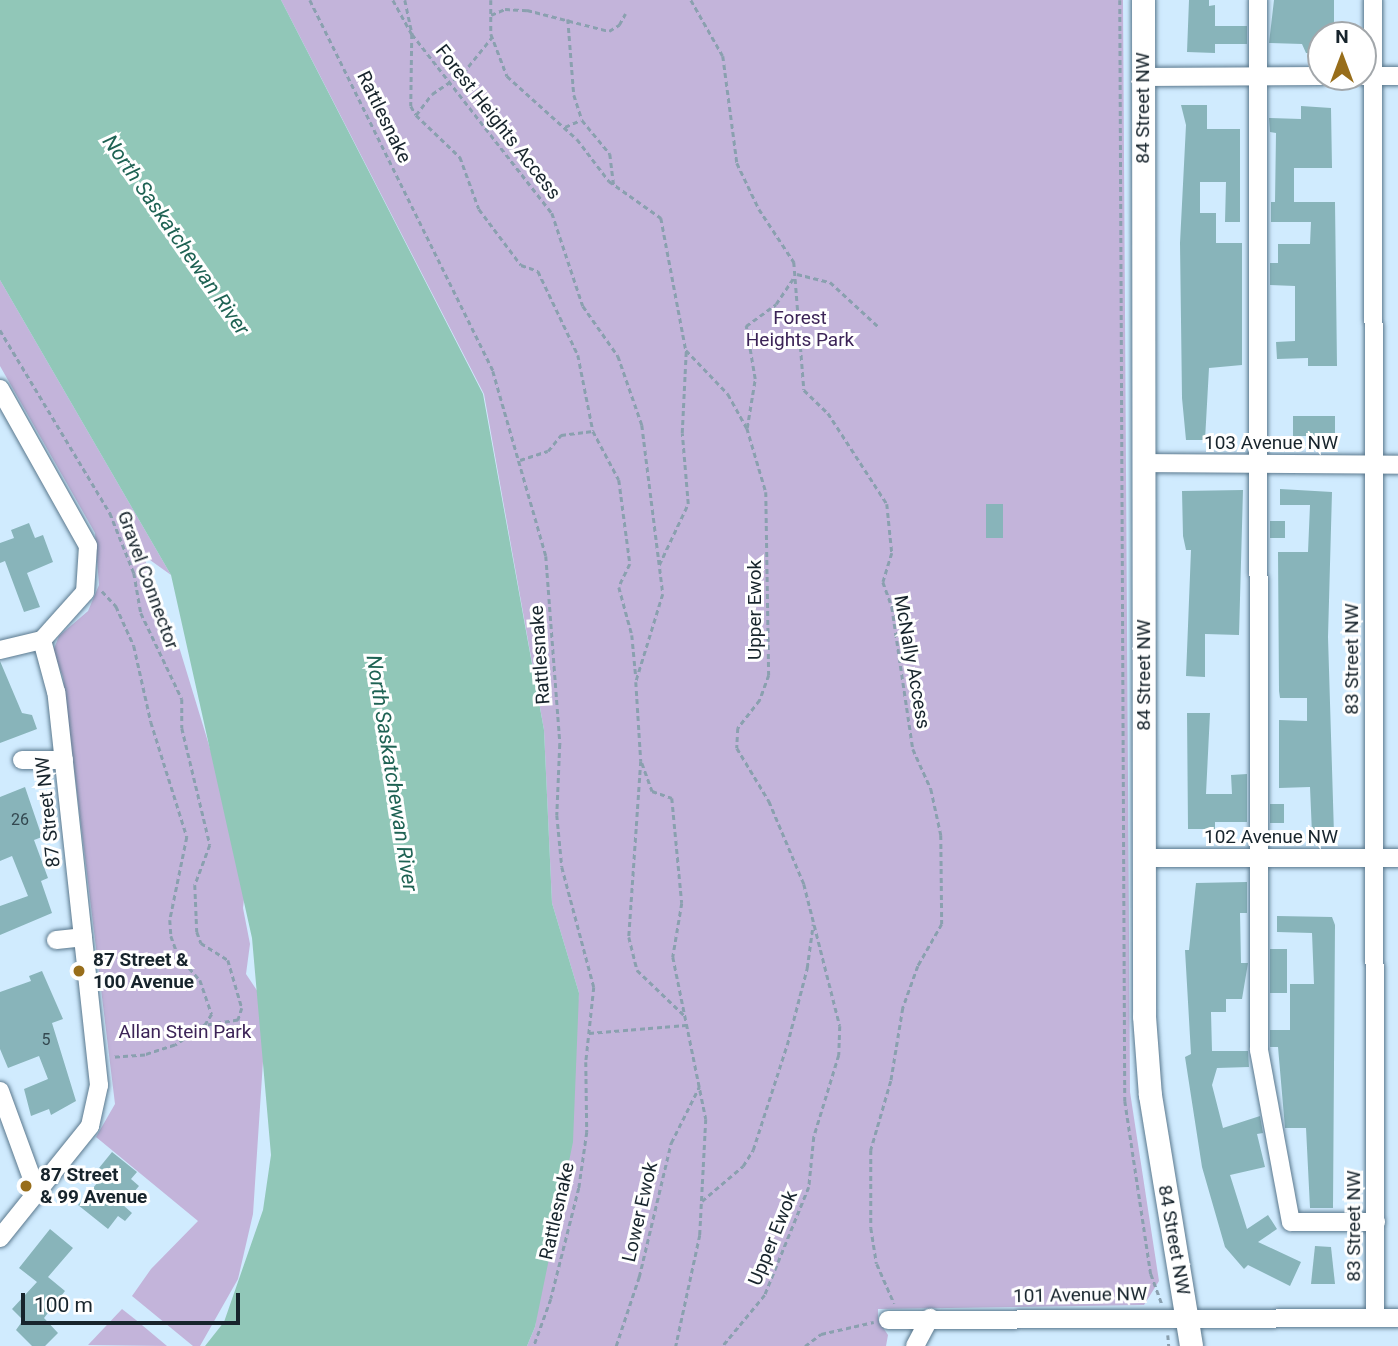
<!DOCTYPE html>
<html>
<head>
<meta charset="utf-8">
<style>
  body { margin:0 }
  #map { position:relative; width:1398px; height:1346px; overflow:hidden; background:#d0ebfe; font-family:Roboto,sans-serif }
  div>[style] { position:absolute }
  [style*='--x'] { left:calc(var(--x)*1px); top:calc(var(--y)*1px); width:calc(var(--w)*1px); rotate:calc(var(--a)*1deg) }
  .green>* { inset:0; background:#c3b4da }
  .water>* { inset:0; background:#91c7b8 }
  .building>* { inset:0; background:#88b4ba; transform-origin:0 0 }
  .path>* { height:2.5px; margin-top:-1.25px; transform-origin:0; background:repeating-linear-gradient(90deg,#8aa0af 0 5px,transparent 0 8.5px) }
  .roads { filter:drop-shadow(0 0 2px #5a788d) drop-shadow(0 0 2px #5a788d) }
  .minor>* { height:18px; margin:-9px; padding:0 9px; transform-origin:9px; border-radius:9px; background:#fff }
  .major>* { height:23px; margin:-11.5px; padding:0 11.5px; transform-origin:11.5px; border-radius:11.5px; background:#fff }
  .dots>* { width:19px; height:19px; translate:-50% -50%; box-sizing:border-box; border:4px solid #fff; border-radius:50% }
  span { translate:-50% -50%; white-space:nowrap; text-align:center; line-height:1.15; -webkit-text-stroke:6px #fff; paint-order:stroke }
  .number-label { font-size:16px; color:#334850 }
  .number-label span { -webkit-text-stroke-width:0 }
  .street-label { font-size:19px; color:#17242c }
  .park-label { font-size:19px; color:#3c2457 }
  .poi-label { font-size:19px; color:#17242c; font-weight:700 }
  .left { translate:0 -50%; text-align:left }
  .water-label { font-size:21px; color:#1e6253; font-style:italic }
  .north { position:absolute; left:1307px; top:21px; width:70px; height:70px; box-sizing:border-box; background:#fff; border:2px solid #a2a7ab; border-radius:50%; rotate:0deg; font-size:19px; font-weight:700; line-height:28px; text-align:center; color:#17242c }
  .north::after { content:''; display:block; margin:auto; width:24px; height:32px; background:#986e1b; clip-path:polygon(50% 0,100% 100%,50% 72%,0 100%) }
  .scale { position:absolute; left:21px; top:1293px; width:219px; height:32px; box-sizing:border-box; border:4px solid #17242c; border-top:0; padding-left:9px; font-size:21px; line-height:24px; white-space:nowrap; color:#17242c; -webkit-text-stroke:5px #fff; paint-order:stroke }
</style>
</head>
<body>
<div id="map">
  <div class="green">
    <div style="clip-path:polygon(281px 0,1123px 0,1130px 1092px,1159px 1281px,1144px 1305px,878px 1309px,878px 1320px,888px 1335px,886px 1346px,527px 1346px,535px 1327px,579px 993px,552px 903px,544px 730px,484px 394px)"></div>
    <div style="clip-path:polygon(0 280px,171px 575px,143px 555px,180px 650px,216px 768px,245px 890px,243px 908px,250px 944px,246px 974px,258px 992px,264px 1046px,253px 1214px,238px 1279px,200px 1346px,193px 1346px,132px 1296px,151px 1269px,198px 1221px,96px 1137px,115px 1104px,63px 677px,53px 651px,59px 636px,88px 611px,99px 585px,95px 533px,0 366px)"></div>
    <div style="clip-path:polygon(122px 1309px,136px 1320px,167px 1346px,88px 1345px)"></div>
  </div>
  <div class="water">
    <div style="clip-path:polygon(0 0,281px 0,483px 394px,544px 730px,552px 903px,579px 993px,573px 1142px,535px 1327px,527px 1346px,205px 1346px,224px 1322px,263px 1210px,271px 1155px,252px 938px,171px 575px,0 280px)"></div>
  </div>
  <div class="building">
    <div style="clip-path:polygon(1189px 0,1209px 0,1209px 6px,1215px 5px,1215px 26px,1247px 26px,1247px 44px,1215px 44px,1215px 53px,1187px 52px)"></div>
    <div style="clip-path:polygon(1274px 0,1334px 0,1334px 35px,1321px 35px,1321px 53px,1306px 53px,1302px 44px,1269px 43px)"></div>
    <div style="clip-path:polygon(1181px 105px,1207px 105px,1207px 129px,1240px 129px,1240px 222px,1225px 222px,1226px 182px,1200px 182px,1200px 213px,1216px 213px,1216px 243px,1242px 243px,1242px 365px,1209px 368px,1205px 440px,1186px 440px,1182px 398px,1180px 243px,1186px 125px)"></div>
    <div style="clip-path:polygon(1301px 106px,1331px 108px,1332px 168px,1294px 168px,1294px 202px,1335px 202px,1337px 366px,1308px 366px,1308px 358px,1277px 359px,1276px 342px,1295px 341px,1295px 286px,1270px 285px,1270px 263px,1278px 263px,1278px 244px,1310px 244px,1311px 222px,1271px 222px,1271px 202px,1275px 202px,1276px 133px,1270px 132px,1269px 118px,1301px 119px)"></div>
    <div style="left:1293px;top:416px;width:42px;height:20px"></div>
    <div style="clip-path:polygon(1280px 489px,1332px 492px,1328px 637px,1334px 834px,1312px 834px,1310px 787px,1279px 788px,1279px 720px,1307px 721px,1307px 698px,1280px 698px,1279px 691px,1278px 552px,1308px 552px,1310px 505px,1280px 505px)"></div>
    <div style="clip-path:polygon(1243px 490px,1239px 635px,1205px 634px,1205px 677px,1186px 676px,1191px 550px,1186px 550px,1183px 536px,1182px 491px)"></div>
    <div style="left:986px;top:504px;width:17px;height:34px"></div>
    <div style="left:1270px;top:521px;width:15px;height:17px"></div>
    <div style="clip-path:polygon(29px 523px,35px 538px,43px 535px,53px 562px,27px 573px,40px 607px,24px 612px,5px 561px,0 563px,0 543px,14px 538px,11px 530px)"></div>
    <div style="clip-path:polygon(0 661px,22px 713px,32px 715px,37px 729px,0 743px)"></div>
    <div style="clip-path:polygon(1187px 713px,1210px 713px,1206px 794px,1232px 794px,1231px 775px,1247px 774px,1247px 822px,1215px 822px,1215px 829px,1188px 829px)"></div>
    <div style="clip-path:polygon(25px 787px,42px 837px,34px 840px,48px 878px,41px 881px,52px 913px,0 935px,0 906px,28px 896px,12px 856px,0 861px,0 797px)"></div>
    <div style="left:1270px;top:804px;width:14px;height:19px"></div>
    <div style="clip-path:polygon(1247px 882px,1247px 913px,1240px 913px,1241px 963px,1248px 963px,1242px 999px,1226px 999px,1226px 1012px,1211px 1012px,1212px 1051px,1248px 1051px,1249px 1067px,1217px 1068px,1212px 1085px,1223px 1128px,1260px 1116px,1263px 1133px,1257px 1134px,1265px 1167px,1230px 1175px,1247px 1229px,1268px 1215px,1277px 1229px,1258px 1242px,1301px 1262px,1290px 1286px,1248px 1265px,1244px 1269px,1225px 1247px,1202px 1167px,1185px 1057px,1191px 1054px,1185px 950px,1189px 950px,1196px 883px)"></div>
    <div style="clip-path:polygon(1277px 916px,1332px 917px,1335px 925px,1333px 1208px,1310px 1208px,1306px 1128px,1285px 1128px,1278px 1047px,1270px 1047px,1270px 1030px,1290px 1030px,1290px 984px,1314px 984px,1312px 933px,1277px 932px)"></div>
    <div style="left:1270px;top:949px;width:17px;height:44px"></div>
    <div style="clip-path:polygon(42px 971px,63px 1019px,52px 1023px,76px 1101px,51px 1115px,49px 1109px,31px 1116px,24px 1089px,48px 1079px,39px 1056px,8px 1068px,0 1049px,0 992px,31px 981px,29px 976px)"></div>
    <div style="clip-path:polygon(112px 1152px,137px 1172px,131px 1179px,139px 1186px,123px 1205px,132px 1213px,125px 1221px,118px 1216px,108px 1229px,78px 1205px,106px 1173px,99px 1168px)"></div>
    <div style="clip-path:polygon(50px 1229px,73px 1248px,48px 1277px,65px 1291px,44px 1318px,58px 1333px,45px 1346px,32px 1346px,16px 1330px,23px 1320px,12px 1309px,37px 1282px,19px 1268px)"></div>
    <div style="clip-path:polygon(1315px 1246px,1331px 1247px,1335px 1284px,1311px 1284px)"></div>
  </div>
  <div class="path">
    <div style="--x:310;--y:0;--w:414;--a:63.7"></div>
    <div style="--x:493;--y:371;--w:192;--a:74"></div>
    <div style="--x:546;--y:556;--w:189;--a:85.7"></div>
    <div style="--x:560;--y:744;--w:71;--a:92.4"></div>
    <div style="--x:557;--y:815;--w:52;--a:84.5"></div>
    <div style="--x:562;--y:867;--w:124;--a:75.1"></div>
    <div style="--x:594;--y:987;--w:75;--a:96.1"></div>
    <div style="--x:586;--y:1062;--w:70;--a:89.2"></div>
    <div style="--x:587;--y:1132;--w:57;--a:98.1"></div>
    <div style="--x:579;--y:1188;--w:114;--a:104.2"></div>
    <div style="--x:551;--y:1299;--w:50;--a:109.9"></div>
    <div style="--x:393;--y:0;--w:39;--a:61"></div>
    <div style="--x:412;--y:34;--w:72;--a:90.8"></div>
    <div style="--x:411;--y:106;--w:10;--a:61"></div>
    <div style="--x:416;--y:115;--w:61;--a:43.7"></div>
    <div style="--x:460;--y:157;--w:55;--a:69.9"></div>
    <div style="--x:479;--y:209;--w:70;--a:53.1"></div>
    <div style="--x:521;--y:265;--w:18;--a:19"></div>
    <div style="--x:538;--y:271;--w:93;--a:64.5"></div>
    <div style="--x:578;--y:355;--w:77;--a:78.8"></div>
    <div style="--x:593;--y:431;--w:55;--a:62"></div>
    <div style="--x:619;--y:480;--w:85;--a:82.5"></div>
    <div style="--x:630;--y:564;--w:25;--a:116"></div>
    <div style="--x:619;--y:587;--w:50;--a:74.8"></div>
    <div style="--x:632;--y:635;--w:42;--a:84.6"></div>
    <div style="--x:405;--y:0;--w:35;--a:78"></div>
    <div style="--x:412;--y:34;--w:227;--a:52"></div>
    <div style="--x:552;--y:213;--w:98;--a:71.6"></div>
    <div style="--x:583;--y:306;--w:61;--a:55"></div>
    <div style="--x:618;--y:356;--w:73;--a:70.8"></div>
    <div style="--x:642;--y:425;--w:170;--a:82.9"></div>
    <div style="--x:663;--y:594;--w:92;--a:107.1"></div>
    <div style="--x:636;--y:682;--w:79;--a:86.4"></div>
    <div style="--x:641;--y:761;--w:176;--a:93.9"></div>
    <div style="--x:629;--y:937;--w:34;--a:76"></div>
    <div style="--x:637;--y:970;--w:65;--a:43.8"></div>
    <div style="--x:491;--y:0;--w:34;--a:90"></div>
    <div style="--x:491;--y:34;--w:45;--a:69.1"></div>
    <div style="--x:507;--y:76;--w:94;--a:42"></div>
    <div style="--x:577;--y:139;--w:53;--a:52.7"></div>
    <div style="--x:609;--y:181;--w:64;--a:35.4"></div>
    <div style="--x:661;--y:218;--w:134;--a:79.3"></div>
    <div style="--x:686;--y:350;--w:61;--a:46.3"></div>
    <div style="--x:728;--y:394;--w:39;--a:61"></div>
    <div style="--x:747;--y:428;--w:67;--a:73.5"></div>
    <div style="--x:766;--y:492;--w:183;--a:89.1"></div>
    <div style="--x:769;--y:675;--w:27;--a:110"></div>
    <div style="--x:760;--y:700;--w:36;--a:128"></div>
    <div style="--x:738;--y:728;--w:20;--a:93"></div>
    <div style="--x:737;--y:748;--w:62;--a:58.9"></div>
    <div style="--x:769;--y:801;--w:90;--a:67.1"></div>
    <div style="--x:804;--y:884;--w:146;--a:75.8"></div>
    <div style="--x:840;--y:1026;--w:29;--a:92"></div>
    <div style="--x:839;--y:1055;--w:86;--a:107"></div>
    <div style="--x:814;--y:1137;--w:50;--a:95.7"></div>
    <div style="--x:809;--y:1187;--w:117;--a:112.2"></div>
    <div style="--x:765;--y:1295;--w:66;--a:129.5"></div>
    <div style="--x:691;--y:0;--w:64;--a:60.3"></div>
    <div style="--x:723;--y:56;--w:108;--a:82.5"></div>
    <div style="--x:737;--y:163;--w:51;--a:64.4"></div>
    <div style="--x:759;--y:209;--w:64;--a:56.6"></div>
    <div style="--x:794;--y:262;--w:128;--a:85.5"></div>
    <div style="--x:804;--y:390;--w:33;--a:44"></div>
    <div style="--x:828;--y:413;--w:108;--a:57"></div>
    <div style="--x:887;--y:504;--w:49;--a:84.2"></div>
    <div style="--x:892;--y:553;--w:30;--a:107"></div>
    <div style="--x:883;--y:582;--w:27;--a:70"></div>
    <div style="--x:892;--y:607;--w:144;--a:81.6"></div>
    <div style="--x:913;--y:749;--w:44;--a:65.8"></div>
    <div style="--x:931;--y:789;--w:47;--a:77.7"></div>
    <div style="--x:941;--y:835;--w:89;--a:89.4"></div>
    <div style="--x:942;--y:924;--w:48;--a:119.7"></div>
    <div style="--x:918;--y:966;--w:45;--a:109.7"></div>
    <div style="--x:903;--y:1008;--w:74;--a:99.3"></div>
    <div style="--x:891;--y:1081;--w:72;--a:106.2"></div>
    <div style="--x:871;--y:1150;--w:78;--a:90"></div>
    <div style="--x:871;--y:1228;--w:36;--a:81"></div>
    <div style="--x:877;--y:1264;--w:43;--a:66.4"></div>
    <div style="--x:1120;--y:0;--w:1101;--a:89.74"></div>
    <div style="--x:1125;--y:1101;--w:175;--a:81.5"></div>
    <div style="--x:1151;--y:1274;--w:33;--a:70"></div>
    <div style="--x:491;--y:15;--w:15;--a:-23"></div>
    <div style="--x:505;--y:9;--w:22;--a:3"></div>
    <div style="--x:527;--y:10;--w:85;--a:14.4"></div>
    <div style="--x:609;--y:31;--w:12;--a:-31"></div>
    <div style="--x:619;--y:25;--w:13;--a:-61"></div>
    <div style="--x:568;--y:19;--w:76;--a:85.5"></div>
    <div style="--x:574;--y:95;--w:26;--a:72"></div>
    <div style="--x:582;--y:120;--w:44;--a:50.5"></div>
    <div style="--x:610;--y:154;--w:31;--a:83"></div>
    <div style="--x:416;--y:115;--w:26;--a:-53"></div>
    <div style="--x:432;--y:94;--w:37;--a:-34"></div>
    <div style="--x:463;--y:73;--w:46;--a:-51.1"></div>
    <div style="--x:565;--y:127;--w:17;--a:-24"></div>
    <div style="--x:797;--y:274;--w:34;--a:14"></div>
    <div style="--x:830;--y:282;--w:67;--a:42.6"></div>
    <div style="--x:0;--y:330;--w:214;--a:59"></div>
    <div style="--x:110;--y:513;--w:65;--a:68.2"></div>
    <div style="--x:134;--y:573;--w:41;--a:80.1"></div>
    <div style="--x:141;--y:613;--w:95;--a:64.5"></div>
    <div style="--x:182;--y:699;--w:29;--a:90"></div>
    <div style="--x:182;--y:728;--w:120;--a:76.5"></div>
    <div style="--x:210;--y:845;--w:43;--a:110.6"></div>
    <div style="--x:195;--y:885;--w:47;--a:87.6"></div>
    <div style="--x:197;--y:932;--w:12;--a:70"></div>
    <div style="--x:201;--y:943;--w:32;--a:32"></div>
    <div style="--x:228;--y:960;--w:50;--a:73.7"></div>
    <div style="--x:242;--y:1008;--w:13;--a:108"></div>
    <div style="--x:238;--y:1020;--w:33;--a:171"></div>
    <div style="--x:747;--y:428;--w:50;--a:-80.7"></div>
    <div style="--x:755;--y:379;--w:54;--a:-99.6"></div>
    <div style="--x:746;--y:326;--w:37;--a:-36"></div>
    <div style="--x:776;--y:304;--w:34;--a:-56"></div>
    <div style="--x:520;--y:460;--w:29;--a:-18"></div>
    <div style="--x:548;--y:451;--w:21;--a:-51"></div>
    <div style="--x:561;--y:435;--w:32;--a:-7"></div>
    <div style="--x:659;--y:565;--w:68;--a:-64.6"></div>
    <div style="--x:688;--y:504;--w:71;--a:-94.8"></div>
    <div style="--x:682;--y:433;--w:82;--a:-87.2"></div>
    <div style="--x:102;--y:591;--w:21;--a:47"></div>
    <div style="--x:116;--y:606;--w:44;--a:65.8"></div>
    <div style="--x:134;--y:646;--w:78;--a:77.4"></div>
    <div style="--x:151;--y:722;--w:121;--a:72.6"></div>
    <div style="--x:187;--y:837;--w:85;--a:101.6"></div>
    <div style="--x:170;--y:920;--w:16;--a:86"></div>
    <div style="--x:171;--y:936;--w:20;--a:70"></div>
    <div style="--x:178;--y:955;--w:33;--a:49"></div>
    <div style="--x:200;--y:980;--w:36;--a:71"></div>
    <div style="--x:212;--y:1014;--w:13;--a:122"></div>
    <div style="--x:205;--y:1025;--w:36;--a:146"></div>
    <div style="--x:175;--y:1045;--w:32;--a:162"></div>
    <div style="--x:145;--y:1055;--w:32;--a:176"></div>
    <div style="--x:642;--y:763;--w:30;--a:70"></div>
    <div style="--x:652;--y:791;--w:21;--a:19"></div>
    <div style="--x:672;--y:798;--w:105;--a:84.6"></div>
    <div style="--x:682;--y:903;--w:55;--a:99.5"></div>
    <div style="--x:673;--y:957;--w:165;--a:78.5"></div>
    <div style="--x:706;--y:1119;--w:116;--a:93"></div>
    <div style="--x:700;--y:1235;--w:114;--a:102.2"></div>
    <div style="--x:589;--y:1033;--w:97;--a:-4.7"></div>
    <div style="--x:702;--y:1201;--w:54;--a:-40.5"></div>
    <div style="--x:743;--y:1166;--w:19;--a:-58"></div>
    <div style="--x:753;--y:1150;--w:110;--a:-72.1"></div>
    <div style="--x:787;--y:1045;--w:80;--a:-75.4"></div>
    <div style="--x:807;--y:968;--w:44;--a:-82.2"></div>
    <div style="--x:1168;--y:1335;--w:11;--a:85"></div>
    <div style="--x:616;--y:1346;--w:73;--a:-71.6"></div>
    <div style="--x:639;--y:1277;--w:138;--a:-76.6"></div>
    <div style="--x:671;--y:1143;--w:63;--a:-63.4"></div>
    <div style="--x:805;--y:1346;--w:20;--a:-37"></div>
    <div style="--x:821;--y:1334;--w:54;--a:-12.8"></div>
  </div>
  <div class="roads">
    <div class="minor">
      <div style="--x:1258;--y:0;--w:1050;--a:89.95"></div>
      <div style="--x:1259;--y:1050;--w:175;--a:79.5"></div>
      <div style="--x:1291;--y:1222;--w:85;--a:0"></div>
      <div style="--x:1373;--y:0;--w:1317;--a:89.91"></div>
      <div style="--x:1363;--y:76;--w:35;--a:0"></div>
      <div style="--x:1143;--y:77;--w:178;--a:-0.3"></div>
      <div style="--x:0;--y:389;--w:180;--a:60.7"></div>
      <div style="--x:88;--y:546;--w:46;--a:93.7"></div>
      <div style="--x:85;--y:592;--w:64;--a:131.9"></div>
      <div style="--x:1143;--y:463;--w:255;--a:0.4"></div>
      <div style="--x:0;--y:650;--w:43;--a:-13.4"></div>
      <div style="--x:22;--y:760;--w:42;--a:0"></div>
      <div style="--x:1144;--y:858;--w:254;--a:0"></div>
      <div style="--x:56;--y:940;--w:27;--a:-6"></div>
      <div style="--x:0;--y:1091;--w:108;--a:69.9"></div>
      <div style="--x:0;--y:1238;--w:144;--a:-51.2"></div>
      <div style="--x:90;--y:1126;--w:42;--a:-77.6"></div>
      <div style="--x:99;--y:1085;--w:395;--a:-96.2"></div>
      <div style="--x:56;--y:692;--w:54;--a:-105.1"></div>
      <div style="--x:888;--y:1320;--w:510;--a:-0.22"></div>
      <div style="--x:915;--y:1346;--w:32;--a:-62"></div>
    </div>
    <div class="major">
      <div style="--x:1143;--y:0;--w:1016;--a:89.94"></div>
      <div style="--x:1144;--y:1016;--w:79;--a:85.7"></div>
      <div style="--x:1150;--y:1095;--w:254;--a:80.7"></div>
    </div>
  </div>
  <div class="dots">
    <div style="left:79px;top:971px;background:#986e1b"></div>
    <div style="left:26px;top:1186px;background:#986e1b"></div>
  </div>
  <div class="number-label">
    <span style="left:20px;top:820px">26</span>
    <span style="left:46px;top:1040px">5</span>
  </div>
  <div class="street-label">
    <span style="left:1143px;top:108px;rotate:-90deg">84 Street NW</span>
    <span style="left:384px;top:117px;rotate:64deg">Rattlesnake</span>
    <span style="left:498px;top:122px;rotate:52deg">Forest Heights Access</span>
    <span style="left:1271px;top:443px">103 Avenue NW</span>
    <span style="left:148px;top:580px;rotate:70deg">Gravel Connector</span>
    <span style="left:755px;top:610px;rotate:-90deg">Upper Ewok</span>
    <span style="left:540px;top:655px;rotate:-94deg">Rattlesnake</span>
    <span style="left:1352px;top:659px;rotate:-90deg">83 Street NW</span>
    <span style="left:912px;top:662px;rotate:80deg">McNally Access</span>
    <span style="left:1144px;top:675px;rotate:-90deg">84 Street NW</span>
    <span style="left:48px;top:812px;rotate:-96deg">87 Street NW</span>
    <span style="left:1271px;top:837px">102 Avenue NW</span>
    <span style="left:557px;top:1211px;rotate:-77deg">Rattlesnake</span>
    <span style="left:640px;top:1212px;rotate:-77deg">Lower Ewok</span>
    <span style="left:1354px;top:1226px;rotate:-90deg">83 Street NW</span>
    <span style="left:773px;top:1238px;rotate:-68deg">Upper Ewok</span>
    <span style="left:1174px;top:1240px;rotate:80deg">84 Street NW</span>
    <span style="left:1080px;top:1295px;rotate:-1deg">101 Avenue NW</span>
  </div>
  <div class="park-label">
    <span style="left:800px;top:329px">Forest<br>Heights Park</span>
    <span style="left:185px;top:1032px">Allan Stein Park</span>
  </div>
  <div class="poi-label">
    <span class="left" style="left:93px;top:971px">87 Street &amp;<br>100 Avenue</span>
    <span class="left" style="left:40px;top:1186px">87 Street<br>&amp; 99 Avenue</span>
  </div>
  <div class="water-label">
    <span style="left:176px;top:235px;rotate:55deg">North Saskatchewan River</span>
    <span style="left:392px;top:773px;rotate:81deg">North Saskatchewan River</span>
  </div>
  <div class="north">N</div>
  <div class="scale">100 m</div>
</div>
</body>
</html>
